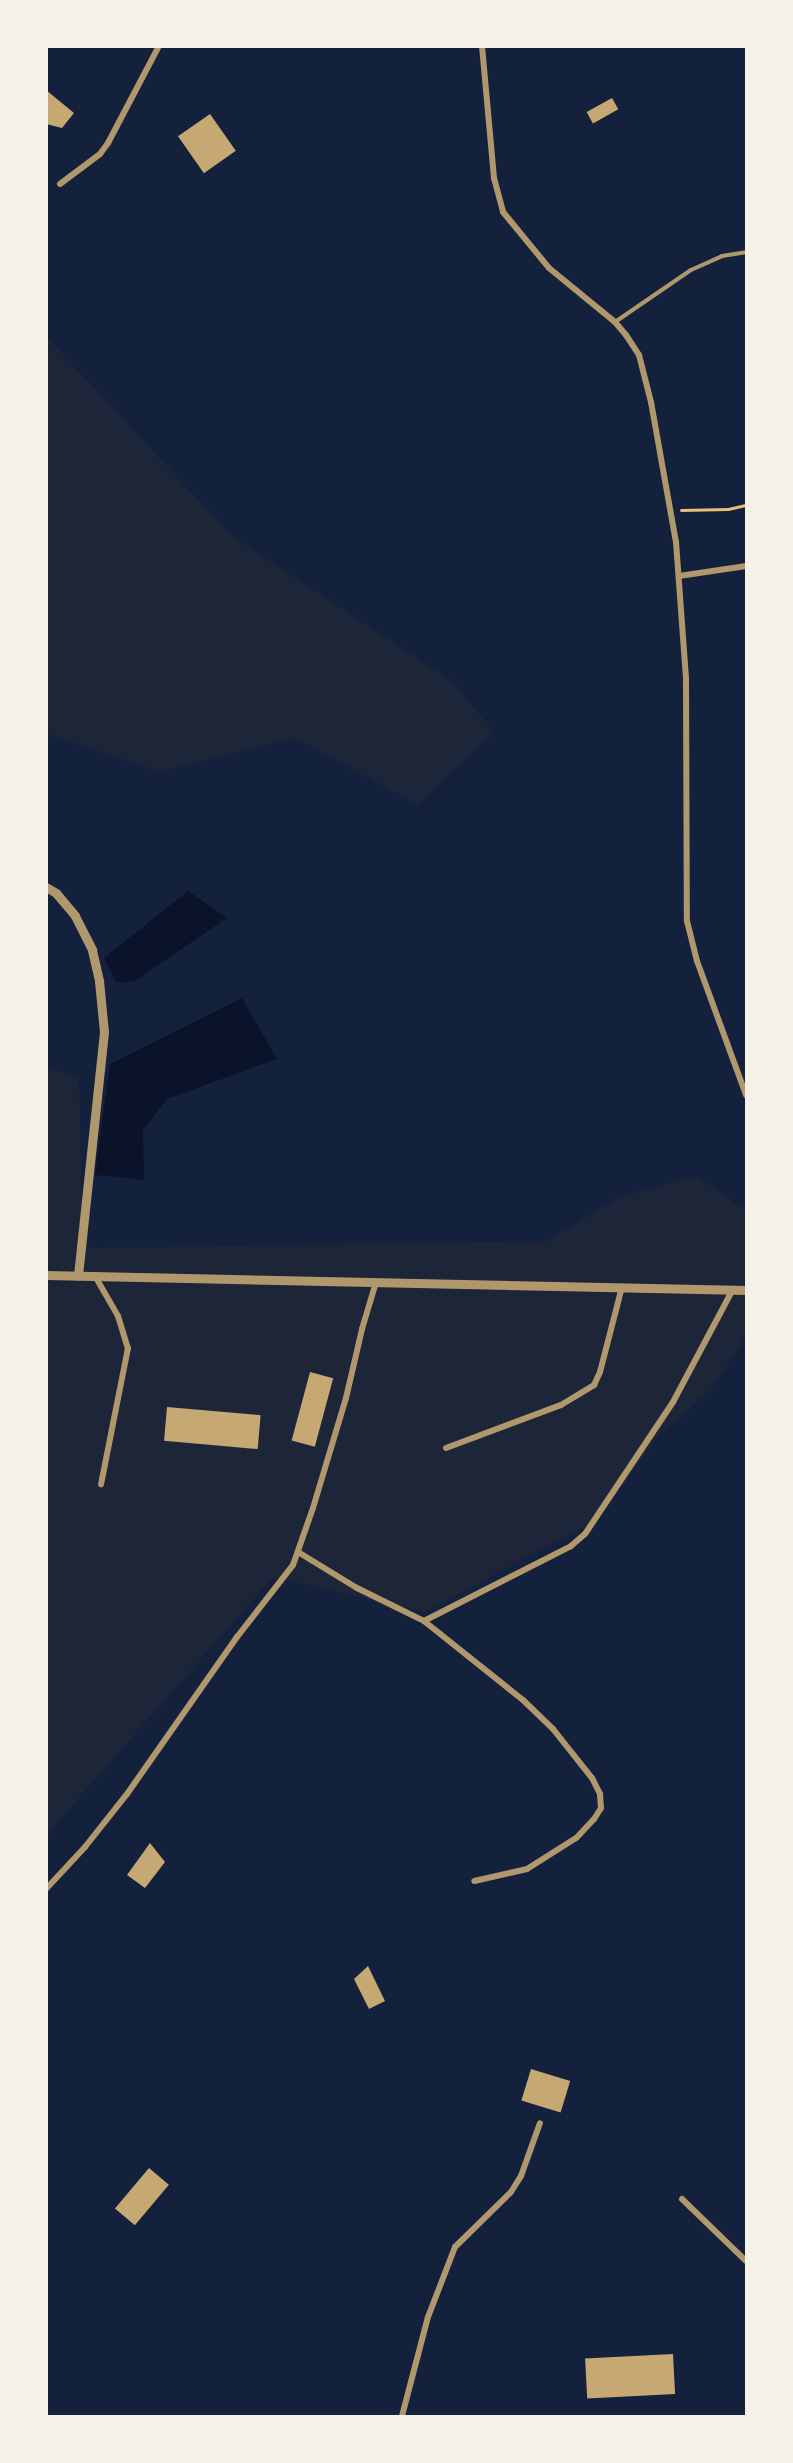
<!DOCTYPE html>
<html>
<head>
<meta charset="utf-8">
<style>
  body { margin:0 }
  #map { position:relative; width:793px; height:2463px; overflow:hidden; background:#14213d; font-family:Georgia,serif }
  div>[style] { position:absolute }
  [style*='--x'] { left:calc(var(--x)*1px); top:calc(var(--y)*1px); width:calc(var(--w)*1px); rotate:calc(var(--a)*1deg) }
  .green>* { inset:0; background:#1d2539 }
  .water>* { inset:0; background:#0b132b }
  .building>* { inset:0; background:#c6a872; transform-origin:0 0 }
  .path>* { height:3px; margin:-1.5px; padding:0 1.5px; transform-origin:1.5px; border-radius:1.5px; background:#e5c07b }
  .service>* { height:4px; margin:-2px; padding:0 2px; transform-origin:2px; border-radius:2px; background:#b1986c }
  .minor>* { height:6px; margin:-3px; padding:0 3px; transform-origin:3px; border-radius:3px; background:#b1986c }
  .tertiary>* { height:9px; margin:-4.5px; padding:0 4.5px; transform-origin:4.5px; border-radius:4.5px; background:#b1986c }
  span { translate:-50% -50%; white-space:nowrap; text-align:center; line-height:1.15; -webkit-text-stroke:6px #f6f1e7; paint-order:stroke }
  .frame { position:absolute; inset:0; border:48px solid #f6f1e7; pointer-events:none }
</style>
</head>
<body>
<div id="map">
  <div class="green">
    <div style="clip-path:polygon(46px 336px,231px 535px,450px 680px,494px 731px,418px 805px,296px 738px,160px 772px,47px 734px)"></div>
    <div style="clip-path:polygon(47px 1068px,79px 1077px,82px 1197px,89px 1248px,547px 1241px,620px 1197px,696px 1176px,746px 1211px,746px 1336px,711px 1390px,658px 1436px,597px 1520px,425px 1612px,273px 1577px,47px 1834px)"></div>
  </div>
  <div class="water">
    <div style="clip-path:polygon(188px 891px,227px 918px,133px 982px,116px 982px,104px 958px)"></div>
    <div style="clip-path:polygon(242px 998px,277px 1059px,167px 1099px,143px 1130px,144px 1180px,95px 1175px,110px 1064px)"></div>
  </div>
  <div class="building">
    <div style="clip-path:polygon(46px 90px,74px 113px,62px 128px,46px 124px)"></div>
    <div style="left:612px;top:98px;width:13px;height:29px;rotate:61deg"></div>
    <div style="left:210px;top:114px;width:45px;height:39px;rotate:55deg"></div>
    <div style="left:310px;top:1372px;width:24px;height:71px;rotate:15deg"></div>
    <div style="left:167px;top:1407px;width:94px;height:34px;rotate:5deg"></div>
    <div style="clip-path:polygon(150px 1843px,165px 1862px,145px 1888px,127px 1875px)"></div>
    <div style="clip-path:polygon(368px 1966px,385px 2001px,369px 2009px,354px 1979px)"></div>
    <div style="left:531px;top:2069px;width:41px;height:33px;rotate:17deg"></div>
    <div style="left:149px;top:2168px;width:26px;height:53px;rotate:40deg"></div>
    <div style="left:673px;top:2354px;width:40px;height:88px;rotate:87deg"></div>
  </div>
  <div class="path">
    <div style="--x:681;--y:510;--w:47;--a:-1.2"></div>
    <div style="--x:728;--y:509;--w:18;--a:-13"></div>
  </div>
  <div class="service">
    <div style="--x:615;--y:322;--w:92;--a:-34.4"></div>
    <div style="--x:691;--y:270;--w:34;--a:-24"></div>
    <div style="--x:722;--y:256;--w:24;--a:-9"></div>
  </div>
  <div class="minor">
    <div style="--x:482;--y:46;--w:133;--a:84.8"></div>
    <div style="--x:494;--y:178;--w:35;--a:75"></div>
    <div style="--x:503;--y:212;--w:72;--a:50.6"></div>
    <div style="--x:549;--y:268;--w:85;--a:39.3"></div>
    <div style="--x:615;--y:322;--w:17;--a:50"></div>
    <div style="--x:626;--y:335;--w:24;--a:57"></div>
    <div style="--x:639;--y:355;--w:49;--a:75.7"></div>
    <div style="--x:651;--y:402;--w:142;--a:79.9"></div>
    <div style="--x:676;--y:542;--w:137;--a:85.8"></div>
    <div style="--x:686;--y:679;--w:242;--a:89.8"></div>
    <div style="--x:687;--y:921;--w:41;--a:76"></div>
    <div style="--x:697;--y:961;--w:143;--a:69.9"></div>
    <div style="--x:60;--y:184;--w:50;--a:-36.9"></div>
    <div style="--x:100;--y:154;--w:14;--a:-54"></div>
    <div style="--x:108;--y:143;--w:110;--a:-62.3"></div>
    <div style="--x:679;--y:576;--w:68;--a:-8.5"></div>
    <div style="--x:95;--y:1276;--w:46;--a:60.1"></div>
    <div style="--x:118;--y:1316;--w:34;--a:73"></div>
    <div style="--x:128;--y:1348;--w:139;--a:101.2"></div>
    <div style="--x:446;--y:1448;--w:123;--a:-20.5"></div>
    <div style="--x:561;--y:1405;--w:39;--a:-31"></div>
    <div style="--x:594;--y:1385;--w:14;--a:-65"></div>
    <div style="--x:600;--y:1372;--w:88;--a:-75.5"></div>
    <div style="--x:298;--y:1552;--w:69;--a:31.4"></div>
    <div style="--x:357;--y:1588;--w:75;--a:26.2"></div>
    <div style="--x:424;--y:1621;--w:127;--a:38.6"></div>
    <div style="--x:523;--y:1700;--w:42;--a:44"></div>
    <div style="--x:553;--y:1729;--w:63;--a:51.5"></div>
    <div style="--x:592;--y:1778;--w:18;--a:63"></div>
    <div style="--x:600;--y:1794;--w:14;--a:86"></div>
    <div style="--x:601;--y:1808;--w:13;--a:122"></div>
    <div style="--x:594;--y:1819;--w:26;--a:133"></div>
    <div style="--x:576;--y:1838;--w:58;--a:147.7"></div>
    <div style="--x:527;--y:1869;--w:54;--a:167.2"></div>
    <div style="--x:424;--y:1621;--w:165;--a:-27"></div>
    <div style="--x:571;--y:1546;--w:18;--a:-41"></div>
    <div style="--x:585;--y:1534;--w:159;--a:-56.3"></div>
    <div style="--x:673;--y:1402;--w:128;--a:-62"></div>
    <div style="--x:46;--y:1889;--w:57;--a:-47.1"></div>
    <div style="--x:85;--y:1847;--w:68;--a:-51.6"></div>
    <div style="--x:127;--y:1794;--w:192;--a:-55"></div>
    <div style="--x:237;--y:1637;--w:91;--a:-52.1"></div>
    <div style="--x:293;--y:1565;--w:60;--a:-70.7"></div>
    <div style="--x:313;--y:1508;--w:115;--a:-73.3"></div>
    <div style="--x:346;--y:1398;--w:71;--a:-76.9"></div>
    <div style="--x:362;--y:1329;--w:49;--a:-73.4"></div>
    <div style="--x:682;--y:2199;--w:89;--a:44.1"></div>
    <div style="--x:402;--y:2416;--w:102;--a:-75.3"></div>
    <div style="--x:428;--y:2317;--w:75;--a:-68.9"></div>
    <div style="--x:455;--y:2247;--w:78;--a:-44.5"></div>
    <div style="--x:511;--y:2192;--w:19;--a:-58"></div>
    <div style="--x:521;--y:2176;--w:56;--a:-70.3"></div>
  </div>
  <div class="tertiary">
    <div style="--x:46;--y:887;--w:12;--a:31"></div>
    <div style="--x:56;--y:893;--w:30;--a:50"></div>
    <div style="--x:75;--y:916;--w:38;--a:63"></div>
    <div style="--x:92;--y:950;--w:32;--a:77"></div>
    <div style="--x:99;--y:981;--w:51;--a:84.4"></div>
    <div style="--x:104;--y:1032;--w:245;--a:96.1"></div>
    <div style="--x:46;--y:1275;--w:700;--a:1.23"></div>
  </div>
  <div class="frame"></div>
</div>
</body>
</html>
